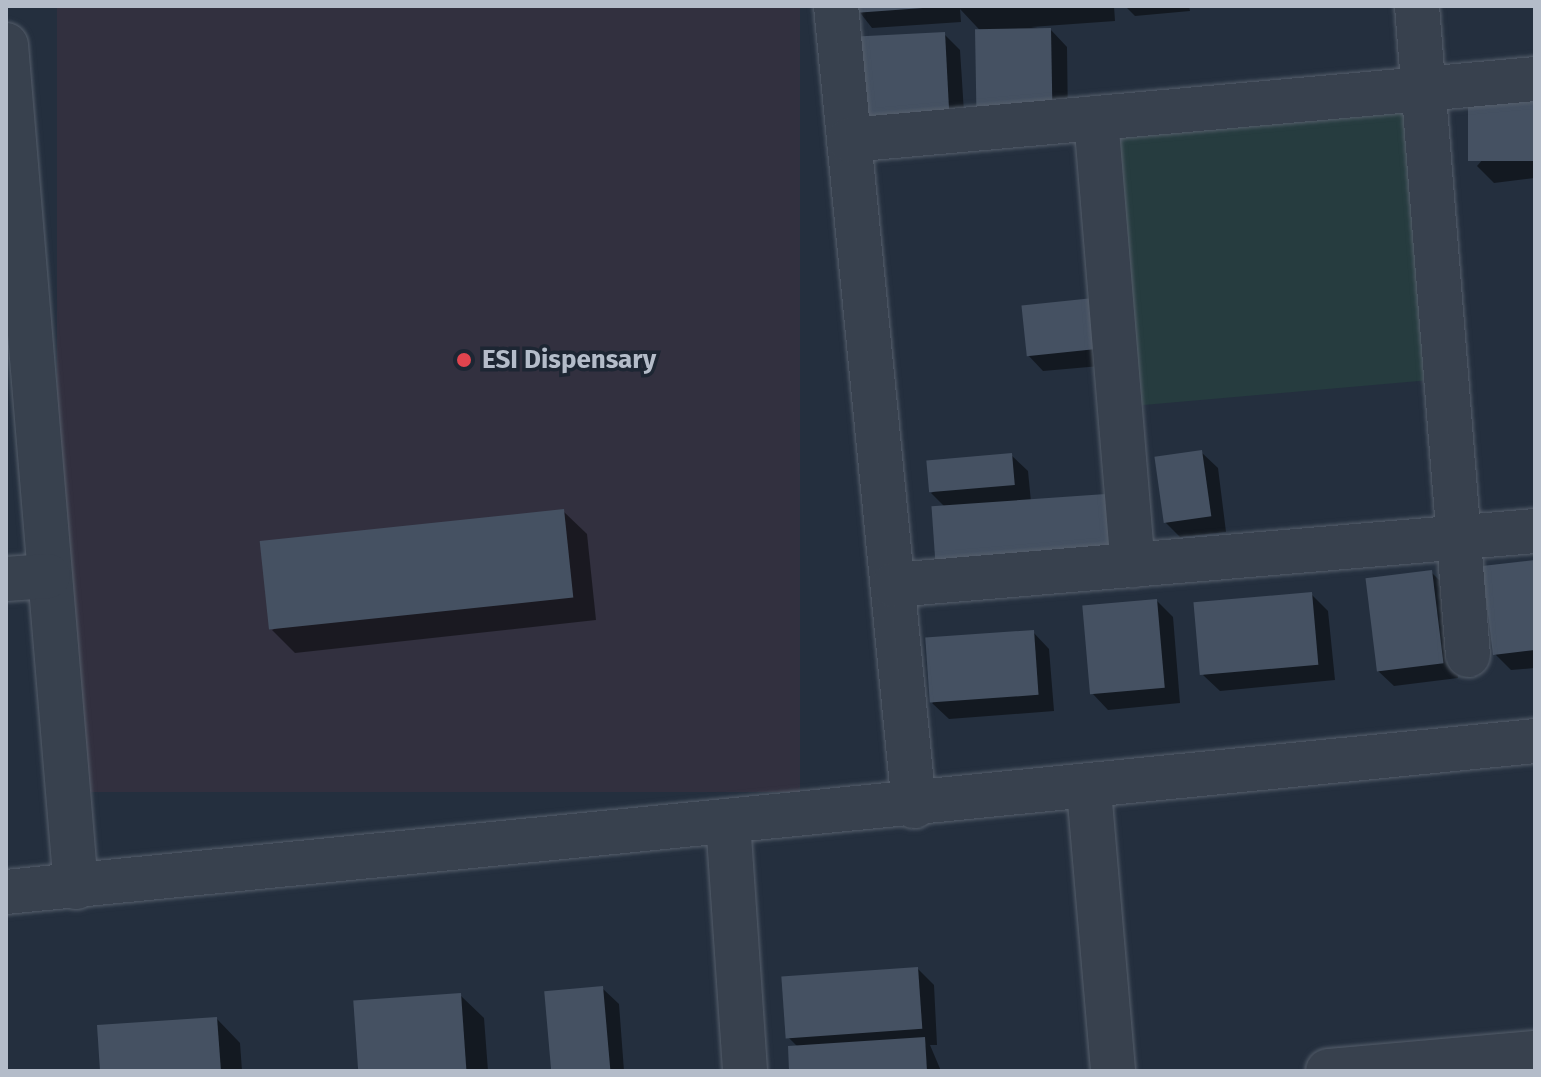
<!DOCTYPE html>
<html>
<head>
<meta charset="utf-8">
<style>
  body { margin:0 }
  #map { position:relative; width:1541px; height:1077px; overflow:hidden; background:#242f3e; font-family:"Fira Sans",sans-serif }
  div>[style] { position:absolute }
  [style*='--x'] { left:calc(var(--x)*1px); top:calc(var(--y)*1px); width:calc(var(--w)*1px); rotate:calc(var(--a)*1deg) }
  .medical>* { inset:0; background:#32303f; transform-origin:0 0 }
  .green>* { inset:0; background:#263c3f; transform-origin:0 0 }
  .shadow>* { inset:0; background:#0007 }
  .building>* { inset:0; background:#455162; transform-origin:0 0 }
  .roads { filter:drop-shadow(0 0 2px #565f6c) drop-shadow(0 0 2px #565f6c) }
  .minor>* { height:44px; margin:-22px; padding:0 22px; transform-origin:22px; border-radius:22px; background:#38414e }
  .dots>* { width:22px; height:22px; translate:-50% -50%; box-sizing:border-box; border:4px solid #1d2633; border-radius:50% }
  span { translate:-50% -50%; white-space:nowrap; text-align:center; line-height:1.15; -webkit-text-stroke:7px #1d2633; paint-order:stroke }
  .poi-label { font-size:26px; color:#b4bcc9; font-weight:700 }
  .left { translate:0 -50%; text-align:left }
  .frame { position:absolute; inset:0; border:8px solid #b4bcc9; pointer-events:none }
</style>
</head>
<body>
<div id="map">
  <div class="medical">
    <div style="left:57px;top:6px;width:743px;height:786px"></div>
  </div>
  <div class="green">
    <div style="left:1407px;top:111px;width:270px;height:291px;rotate:85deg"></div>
  </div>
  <div class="shadow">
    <div style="clip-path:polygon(855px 6px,1114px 6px,1115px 21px,1031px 27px,1051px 30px,1067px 47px,1068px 124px,960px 9px,961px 22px,872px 28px)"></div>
    <div style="clip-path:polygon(1125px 6px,1189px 6px,1190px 11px,1135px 16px)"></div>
    <div style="clip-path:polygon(944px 34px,960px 50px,965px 128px,860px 39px)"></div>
    <div style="clip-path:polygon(1535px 100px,1535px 178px,1494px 183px,1477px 166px)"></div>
    <div style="clip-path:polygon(1023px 307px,1123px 364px,1043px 371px,1027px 354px)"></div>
    <div style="clip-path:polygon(1201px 452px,1218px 468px,1226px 532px,1180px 537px,1164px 521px)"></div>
    <div style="clip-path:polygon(1011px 455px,1028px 471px,1031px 502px,947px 509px,931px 493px)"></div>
    <div style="clip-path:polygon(563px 511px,587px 534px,596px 620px,295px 653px,272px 630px)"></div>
    <div style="clip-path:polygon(1535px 562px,1535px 668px,1511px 670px,1495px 654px)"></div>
    <div style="clip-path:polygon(1431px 572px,1447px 588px,1458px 678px,1394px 686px,1377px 670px)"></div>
    <div style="clip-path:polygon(1311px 594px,1328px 611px,1335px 680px,1220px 691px,1203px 675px)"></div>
    <div style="clip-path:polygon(1157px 601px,1173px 617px,1180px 703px,1108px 710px,1092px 693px)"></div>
    <div style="clip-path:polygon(1033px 632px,1049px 649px,1054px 711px,949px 719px,932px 703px)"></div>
    <div style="clip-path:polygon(918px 969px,934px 985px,937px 1045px,930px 1045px,941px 1071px,791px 1071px,798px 1047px,787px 1036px)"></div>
    <div style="clip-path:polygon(602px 988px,619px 1004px,624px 1071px,552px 1071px)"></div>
    <div style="clip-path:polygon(460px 995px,484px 1018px,488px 1071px,360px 1071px)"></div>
    <div style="clip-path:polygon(217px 1019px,240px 1043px,242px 1071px,102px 1071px)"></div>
  </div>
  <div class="building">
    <div style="clip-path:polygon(853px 6px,923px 6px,923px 8px,854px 13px)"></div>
    <div style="left:1051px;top:28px;width:81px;height:76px;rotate:89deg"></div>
    <div style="left:945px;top:32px;width:80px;height:88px;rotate:87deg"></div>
    <div style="left:1535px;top:98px;width:63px;height:67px;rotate:90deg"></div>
    <div style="left:1103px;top:297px;width:51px;height:82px;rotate:84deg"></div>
    <div style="left:1202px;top:450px;width:67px;height:48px;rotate:82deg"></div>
    <div style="left:1012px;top:453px;width:32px;height:86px;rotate:85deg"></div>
    <div style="left:1120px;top:493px;width:66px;height:189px;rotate:86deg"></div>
    <div style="left:564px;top:509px;width:89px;height:306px;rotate:84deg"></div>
    <div style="clip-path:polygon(1535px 560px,1535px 650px,1493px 655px,1482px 566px)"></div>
    <div style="left:1432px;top:570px;width:94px;height:67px;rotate:83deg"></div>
    <div style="left:1312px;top:592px;width:73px;height:119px;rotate:85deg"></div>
    <div style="left:1157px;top:599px;width:89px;height:75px;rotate:85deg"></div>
    <div style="left:1034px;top:630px;width:65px;height:109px;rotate:86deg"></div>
    <div style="left:918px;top:967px;width:62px;height:137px;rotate:86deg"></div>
    <div style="left:603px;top:986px;width:85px;height:59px;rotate:85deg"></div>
    <div style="left:461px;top:993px;width:78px;height:108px;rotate:86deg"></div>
    <div style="clip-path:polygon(217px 1017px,221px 1071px,100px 1071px,97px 1025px)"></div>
    <div style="clip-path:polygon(925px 1037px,927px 1071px,789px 1071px,788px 1046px)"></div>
  </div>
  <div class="roads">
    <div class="minor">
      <div style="--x:836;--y:6;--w:804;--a:84.43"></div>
      <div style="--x:1417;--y:6;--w:651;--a:85.51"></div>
      <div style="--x:6;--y:45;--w:845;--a:85.25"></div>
      <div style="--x:1096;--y:118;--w:449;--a:85.3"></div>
      <div style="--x:849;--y:140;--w:689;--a:-5.08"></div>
      <div style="--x:6;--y:579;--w:42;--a:-4.1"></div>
      <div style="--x:893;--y:585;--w:644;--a:-4.81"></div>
      <div style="--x:1089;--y:790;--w:282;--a:85.1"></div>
      <div style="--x:728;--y:821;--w:251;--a:86.1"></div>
      <div style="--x:6;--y:892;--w:1536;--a:-5.64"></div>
      <div style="--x:1328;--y:1071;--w:208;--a:-5"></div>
    </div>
  </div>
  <div class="dots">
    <div style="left:464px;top:360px;background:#e0444e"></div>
  </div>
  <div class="poi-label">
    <span class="left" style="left:482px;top:360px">ESI Dispensary</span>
  </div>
  <div class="frame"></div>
</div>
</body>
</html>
